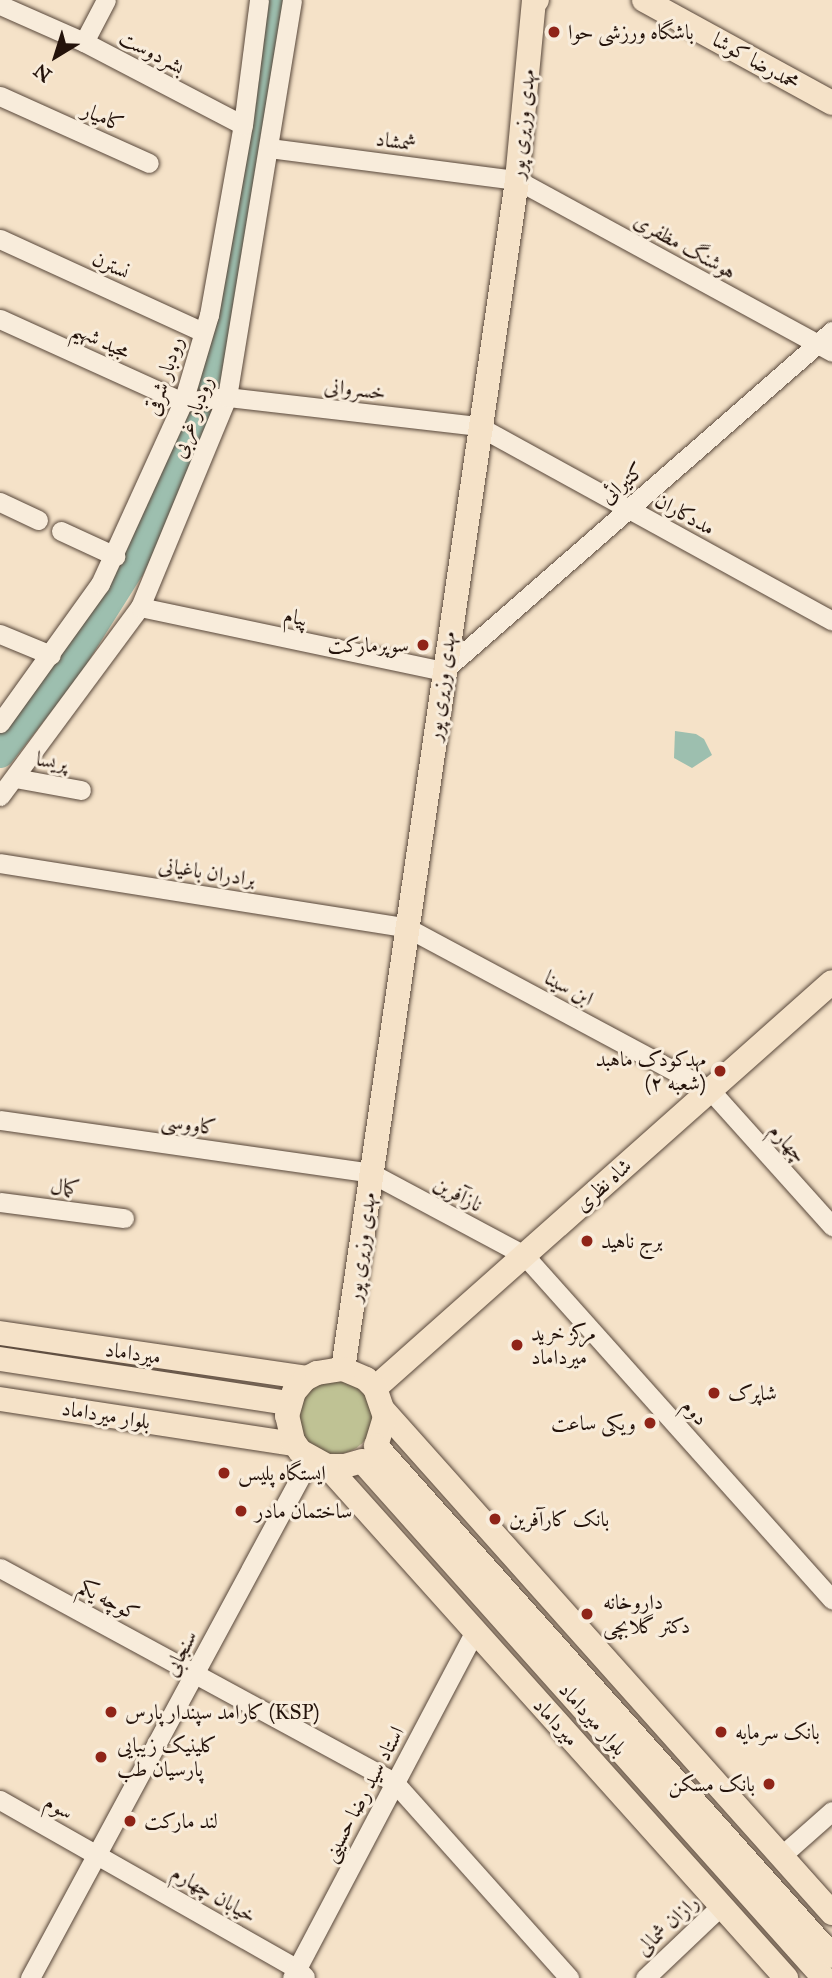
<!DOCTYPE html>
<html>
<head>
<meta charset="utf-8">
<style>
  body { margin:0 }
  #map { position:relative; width:832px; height:1978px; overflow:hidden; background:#f5e2c8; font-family:"IM FELL Great Primer",Amiri,serif }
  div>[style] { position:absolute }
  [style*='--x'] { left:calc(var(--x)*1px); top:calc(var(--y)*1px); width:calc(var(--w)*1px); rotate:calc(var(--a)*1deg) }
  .green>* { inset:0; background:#bfc294 }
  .round { border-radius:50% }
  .water>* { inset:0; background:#9dbfaf }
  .river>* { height:30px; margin:-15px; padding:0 15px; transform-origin:15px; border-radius:15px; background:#9dbfaf }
  .roads { filter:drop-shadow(0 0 2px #58473a) drop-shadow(0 0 2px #58473a) }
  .minor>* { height:19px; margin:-9.5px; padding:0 9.5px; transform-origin:9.5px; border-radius:9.5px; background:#f8ecdb }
  .major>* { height:24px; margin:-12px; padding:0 12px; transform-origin:12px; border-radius:12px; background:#f5e2c8 }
  .dots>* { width:19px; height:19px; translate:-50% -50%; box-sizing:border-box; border:4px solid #f8ecdb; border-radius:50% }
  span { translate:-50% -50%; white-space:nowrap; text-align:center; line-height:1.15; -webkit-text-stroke:6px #f8ecdb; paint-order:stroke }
  .poi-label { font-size:21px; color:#24130b }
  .left { translate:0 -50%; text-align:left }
  .right { translate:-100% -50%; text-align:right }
  .street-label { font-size:21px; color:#24130b }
  .north { position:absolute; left:21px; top:21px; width:70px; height:70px; -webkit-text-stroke:5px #f8ecdb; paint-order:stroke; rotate:218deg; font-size:19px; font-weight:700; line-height:28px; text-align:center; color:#24130b }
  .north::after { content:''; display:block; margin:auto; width:24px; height:32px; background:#24130b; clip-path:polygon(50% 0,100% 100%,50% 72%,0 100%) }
</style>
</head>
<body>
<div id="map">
  <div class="green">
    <div class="round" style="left:299px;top:1380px;width:74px;height:74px"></div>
  </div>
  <div class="water">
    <div style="clip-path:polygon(675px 731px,696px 734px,704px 739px,712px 755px,692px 768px,674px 758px)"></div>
  </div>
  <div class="river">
    <div style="--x:0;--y:753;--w:109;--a:-52.1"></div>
    <div style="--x:67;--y:667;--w:118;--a:-57.8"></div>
    <div style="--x:130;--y:567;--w:154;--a:-64.3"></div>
    <div style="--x:197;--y:428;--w:155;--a:-76.9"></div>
    <div style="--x:232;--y:277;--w:280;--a:-81.4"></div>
  </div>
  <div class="roads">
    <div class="minor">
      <div style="--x:0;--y:5;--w:92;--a:23.8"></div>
      <div style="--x:84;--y:42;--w:179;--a:27.6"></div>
      <div style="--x:84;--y:42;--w:47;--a:-62.4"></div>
      <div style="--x:0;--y:96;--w:163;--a:24.2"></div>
      <div style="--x:269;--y:148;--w:250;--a:7.4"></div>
      <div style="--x:517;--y:180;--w:359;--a:28.6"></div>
      <div style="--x:0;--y:239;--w:223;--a:24.6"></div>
      <div style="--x:0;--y:319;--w:201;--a:24.4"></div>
      <div style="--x:183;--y:402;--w:44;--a:-6.5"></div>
      <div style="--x:227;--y:397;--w:253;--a:6.6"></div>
      <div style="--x:478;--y:426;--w:404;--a:28.8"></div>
      <div style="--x:0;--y:502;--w:42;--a:25.3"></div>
      <div style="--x:61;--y:531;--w:60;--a:24.8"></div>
      <div style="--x:140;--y:607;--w:310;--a:11.9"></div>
      <div style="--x:443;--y:671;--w:517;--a:-41.15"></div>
      <div style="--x:0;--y:634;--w:55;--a:22.4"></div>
      <div style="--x:0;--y:723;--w:171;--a:-54.3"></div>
      <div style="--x:100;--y:584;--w:200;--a:-65.5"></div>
      <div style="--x:183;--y:402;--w:91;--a:-73.4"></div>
      <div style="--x:209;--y:315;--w:193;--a:-79.9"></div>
      <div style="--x:243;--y:125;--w:126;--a:-82.7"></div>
      <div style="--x:15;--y:778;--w:67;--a:10.3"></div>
      <div style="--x:0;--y:796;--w:235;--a:-53.5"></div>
      <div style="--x:140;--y:607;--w:227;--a:-67.5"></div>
      <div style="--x:227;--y:397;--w:402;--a:-80.7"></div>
      <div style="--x:0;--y:863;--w:411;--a:9"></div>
      <div style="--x:406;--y:927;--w:345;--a:28.2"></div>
      <div style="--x:710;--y:1090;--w:183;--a:48.1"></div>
      <div style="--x:0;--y:1120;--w:375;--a:8.1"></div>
      <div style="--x:371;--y:1173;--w:174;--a:28.2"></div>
      <div style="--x:524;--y:1255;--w:462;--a:48.2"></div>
      <div style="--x:0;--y:1202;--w:125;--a:7.4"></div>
      <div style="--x:0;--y:1568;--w:448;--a:28.5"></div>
      <div style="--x:394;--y:1782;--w:263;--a:48.2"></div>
      <div style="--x:0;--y:1800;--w:342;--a:29.6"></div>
      <div style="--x:297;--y:1969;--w:11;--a:45"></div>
      <div style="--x:781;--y:1856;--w:68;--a:-41.4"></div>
      <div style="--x:30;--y:1978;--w:590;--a:-61.65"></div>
      <div style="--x:292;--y:1978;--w:392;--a:-62.2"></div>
      <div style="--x:645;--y:1978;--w:105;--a:-43.5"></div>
    </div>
    <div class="major">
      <div style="--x:644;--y:0;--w:214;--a:28.7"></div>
      <div style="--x:0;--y:1333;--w:310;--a:8.3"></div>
      <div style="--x:0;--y:1359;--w:292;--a:8.7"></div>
      <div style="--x:343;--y:1369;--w:1202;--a:-81.67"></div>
      <div style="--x:517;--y:180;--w:180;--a:-84.6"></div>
      <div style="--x:534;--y:1;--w:3;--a:-18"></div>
      <div style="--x:375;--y:1388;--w:611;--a:-41.62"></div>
      <div style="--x:0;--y:1399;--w:298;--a:8.7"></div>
      <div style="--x:384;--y:1411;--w:673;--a:48.25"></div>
      <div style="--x:327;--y:1466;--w:688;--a:48.12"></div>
      <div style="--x:824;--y:1978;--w:693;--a:-131.78"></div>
      <div style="--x:362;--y:1461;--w:18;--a:164"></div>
      <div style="--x:345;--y:1466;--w:18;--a:180"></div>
      <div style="--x:327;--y:1466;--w:31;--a:-151"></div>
      <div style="--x:300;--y:1451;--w:12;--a:-125"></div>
      <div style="--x:293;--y:1441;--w:26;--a:-103"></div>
      <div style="--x:287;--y:1416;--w:25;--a:-74"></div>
      <div style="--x:294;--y:1392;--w:17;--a:-50"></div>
      <div style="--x:305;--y:1379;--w:13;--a:-27"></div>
      <div style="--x:317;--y:1373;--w:26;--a:-9"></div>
      <div style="--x:343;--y:1369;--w:25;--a:23"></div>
      <div style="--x:366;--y:1379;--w:13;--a:45"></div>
      <div style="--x:375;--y:1388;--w:31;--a:71"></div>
      <div style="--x:385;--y:1417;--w:30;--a:107"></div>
      <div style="--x:376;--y:1446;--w:684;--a:48.2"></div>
    </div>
  </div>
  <div class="dots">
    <div style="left:554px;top:32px;background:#8f2418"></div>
    <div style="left:423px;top:645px;background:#8f2418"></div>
    <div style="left:720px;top:1071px;background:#8f2418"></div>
    <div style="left:587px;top:1241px;background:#8f2418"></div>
    <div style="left:517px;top:1345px;background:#8f2418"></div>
    <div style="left:714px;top:1393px;background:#8f2418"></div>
    <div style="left:650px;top:1423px;background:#8f2418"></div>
    <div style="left:224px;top:1473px;background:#8f2418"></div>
    <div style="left:241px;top:1511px;background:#8f2418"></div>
    <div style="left:495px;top:1519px;background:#8f2418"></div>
    <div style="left:587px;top:1614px;background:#8f2418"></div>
    <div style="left:111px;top:1712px;background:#8f2418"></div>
    <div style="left:721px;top:1732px;background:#8f2418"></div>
    <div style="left:101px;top:1757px;background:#8f2418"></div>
    <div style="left:769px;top:1784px;background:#8f2418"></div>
    <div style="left:130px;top:1821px;background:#8f2418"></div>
  </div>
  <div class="poi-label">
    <span class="left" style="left:568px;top:32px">باشگاه ورزشی حوا</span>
    <span class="right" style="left:409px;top:645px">سوپرمارکت</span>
    <span class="right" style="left:706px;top:1071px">مهدکودک ماهبد<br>(شعبه ۲)</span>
    <span class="left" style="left:601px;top:1241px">برج ناهید</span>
    <span class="left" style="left:531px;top:1345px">مرکز خرید<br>میرداماد</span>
    <span class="left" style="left:728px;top:1393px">شاپرک</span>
    <span class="right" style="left:636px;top:1423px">ویکی ساعت</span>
    <span class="left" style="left:238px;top:1473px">ایستگاه پلیس</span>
    <span class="left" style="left:255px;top:1511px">ساختمان مادر</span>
    <span class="left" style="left:509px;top:1519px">بانک کارآفرین</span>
    <span class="left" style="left:603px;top:1614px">داروخانه<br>دکتر گلابچی</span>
    <span class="left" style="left:125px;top:1712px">کارامد سپندار پارس (KSP)</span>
    <span class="left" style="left:735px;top:1732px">بانک سرمایه</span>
    <span class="left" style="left:117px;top:1757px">کلینیک زیبایی<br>پارسیان طب</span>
    <span class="right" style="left:755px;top:1784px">بانک مسکن</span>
    <span class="left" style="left:144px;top:1821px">لند مارکت</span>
  </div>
  <div class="street-label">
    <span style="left:152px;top:52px;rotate:27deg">بشردوست</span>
    <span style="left:756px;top:61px;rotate:29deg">محمدرضا کوشا</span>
    <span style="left:103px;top:117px;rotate:24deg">کامیار</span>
    <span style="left:522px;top:124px;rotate:-84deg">مهدی وزیری پور</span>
    <span style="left:396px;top:141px;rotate:7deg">شمشاد</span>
    <span style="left:685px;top:246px;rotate:29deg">هوشنگ مظفری</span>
    <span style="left:111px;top:265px;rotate:25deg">نسترن</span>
    <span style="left:101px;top:340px;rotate:25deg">مجید شهیم</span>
    <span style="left:164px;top:376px;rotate:-72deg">رودبار شرقی</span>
    <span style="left:355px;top:389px;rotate:7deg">خسروانی</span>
    <span style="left:192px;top:417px;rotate:-70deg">رودبار غربی</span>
    <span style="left:622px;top:483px;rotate:-41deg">کتیرائی</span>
    <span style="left:685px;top:514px;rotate:29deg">مددکاران</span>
    <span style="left:296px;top:617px;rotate:12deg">پیام</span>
    <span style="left:441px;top:686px;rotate:-82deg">مهدی وزیری پور</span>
    <span style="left:52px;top:761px;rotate:10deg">پریسا</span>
    <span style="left:207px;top:872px;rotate:9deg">برادران باغیانی</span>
    <span style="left:569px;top:988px;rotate:28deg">ابن سینا</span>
    <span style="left:189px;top:1124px;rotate:8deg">کاووسی</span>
    <span style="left:788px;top:1143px;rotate:48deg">چهارم</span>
    <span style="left:603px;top:1185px;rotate:-42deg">شاه نظری</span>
    <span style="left:65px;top:1187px;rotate:7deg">کمال</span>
    <span style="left:458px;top:1194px;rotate:28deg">نازآفرین</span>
    <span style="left:361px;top:1247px;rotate:-82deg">مهدی وزیری پور</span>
    <span style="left:133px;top:1353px;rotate:8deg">میرداماد</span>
    <span style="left:695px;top:1412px;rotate:48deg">دوم</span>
    <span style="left:106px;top:1415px;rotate:9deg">بلوار میرداماد</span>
    <span style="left:109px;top:1600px;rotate:28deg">کوچه یکم</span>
    <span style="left:180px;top:1653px;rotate:-62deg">سنجابی</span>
    <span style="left:593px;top:1719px;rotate:48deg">بلوار میرداماد</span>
    <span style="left:556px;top:1722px;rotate:48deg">میرداماد</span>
    <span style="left:363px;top:1794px;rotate:-62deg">استاد سید رضا حسینی</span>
    <span style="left:59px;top:1807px;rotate:29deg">سوم</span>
    <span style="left:214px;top:1894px;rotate:30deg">خیابان چهارم</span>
    <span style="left:667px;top:1925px;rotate:-43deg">رازان شمالی</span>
  </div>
  <div class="north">N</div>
</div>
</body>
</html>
